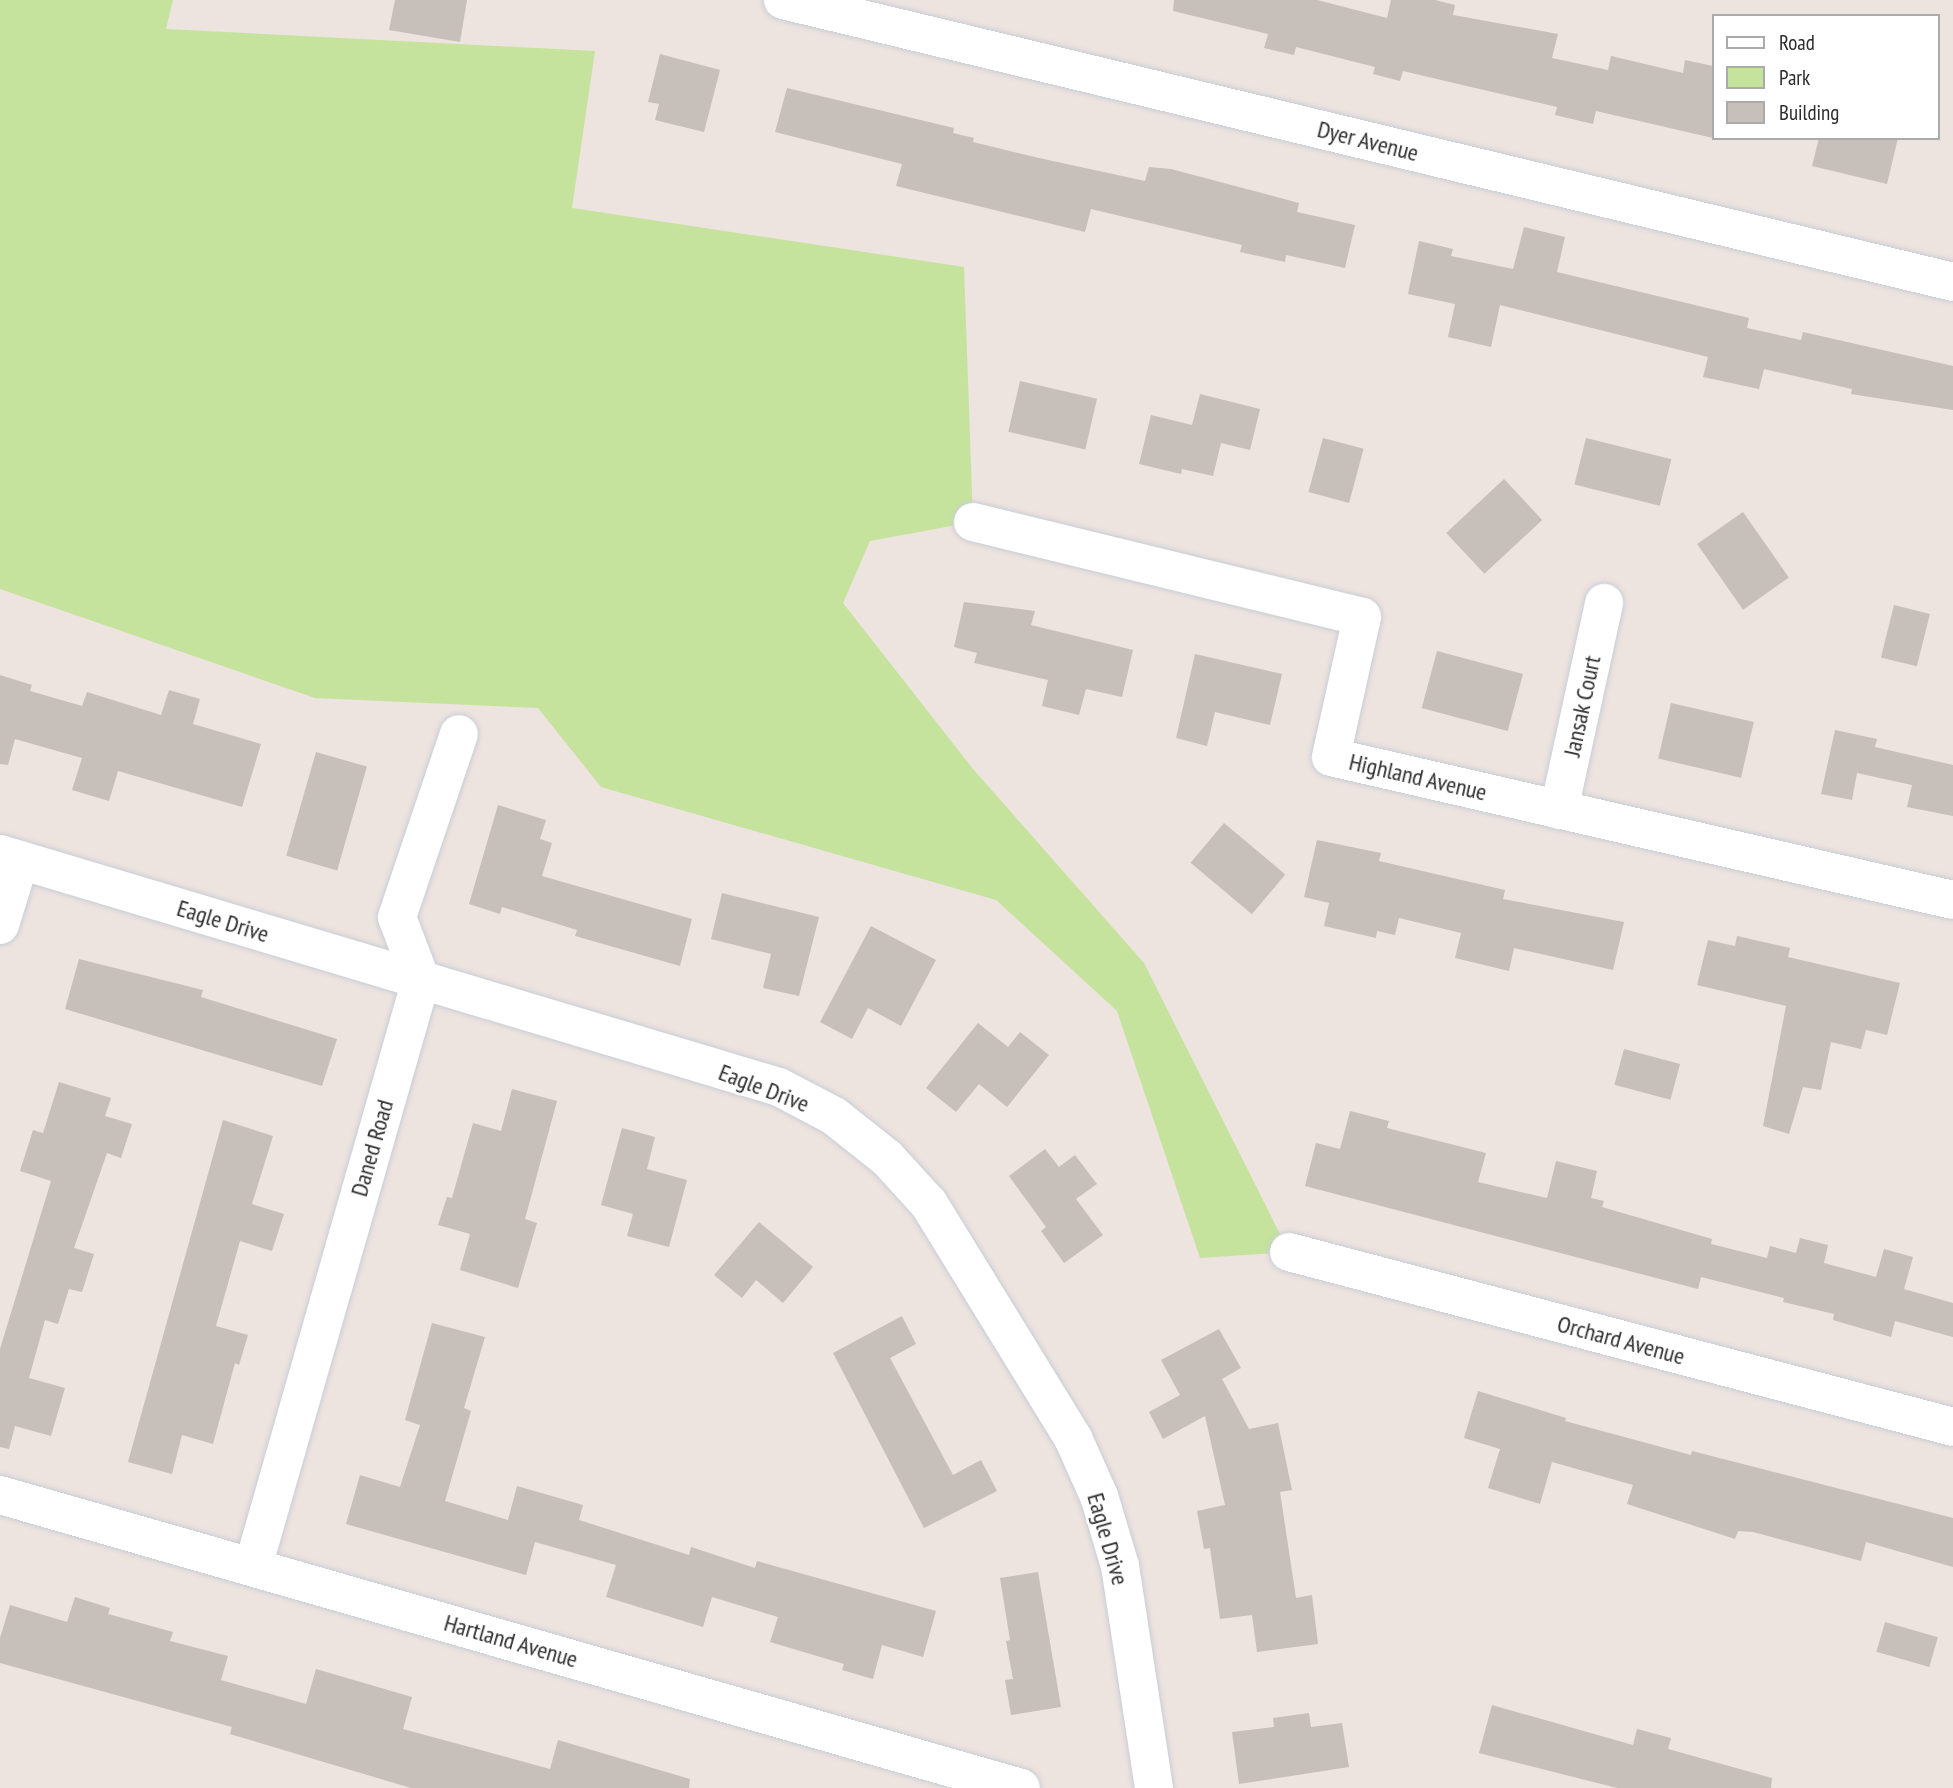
<!DOCTYPE html>
<html>
<head>
<meta charset="utf-8">
<style>
  body { margin:0 }
  #map { position:relative; width:1953px; height:1788px; overflow:hidden; background:#ede3df; font-family:"PT Sans Narrow",sans-serif }
  div>[style] { position:absolute }
  [style*='--x'] { left:calc(var(--x)*1px); top:calc(var(--y)*1px); width:calc(var(--w)*1px); rotate:calc(var(--a)*1deg) }
  .green>* { inset:0; background:#c5e39c }
  .building>* { inset:0; background:#c6bfba; transform-origin:0 0 }
  .roads { filter:drop-shadow(0 0 2px #c7cdd5) drop-shadow(0 0 2px #c7cdd5) }
  .minor>* { height:38px; margin:-19px; padding:0 19px; transform-origin:19px; border-radius:19px; background:#fff }
  span { translate:-50% -50%; white-space:nowrap; text-align:center; line-height:1.15; -webkit-text-stroke:5px #fff; paint-order:stroke }
  .street-label { font-size:24px; color:#2c2c2c }
  .legend { position:absolute; left:1712px; top:14px; width:228px; height:126px; box-sizing:border-box; background:#fff; border:2px solid #ababab; margin:0; padding:9px 12px; list-style:none; font-size:21px; color:#2c2c2c }
  .legend li { display:flex; align-items:center; gap:14px; height:35px }
  .legend b { width:35px; border:2px solid #ababab }
</style>
</head>
<body>
<div id="map">
  <div class="green">
    <div style="clip-path:polygon(0 0,173px 0,166px 29px,595px 51px,572px 208px,964px 267px,973px 522px,870px 541px,843px 603px,973px 769px,1144px 963px,1289px 1252px,1200px 1258px,1117px 1011px,996px 900px,601px 787px,538px 708px,315px 698px,0 589px)"></div>
  </div>
  <div class="building">
    <div style="clip-path:polygon(395px 0,467px 0,460px 42px,389px 30px)"></div>
    <div style="clip-path:polygon(1174px 0,1317px 0,1387px 18px,1391px 0,1435px 0,1455px 5px,1453px 15px,1558px 34px,1552px 58px,1608px 70px,1611px 56px,1683px 73px,1685px 60px,1713px 66px,1713px 138px,1596px 111px,1593px 124px,1555px 115px,1557px 107px,1458px 84px,1403px 71px,1400px 81px,1373px 74px,1375px 67px,1296px 47px,1294px 55px,1264px 48px,1268px 34px,1173px 11px)"></div>
    <div style="clip-path:polygon(660px 54px,720px 70px,704px 132px,655px 120px,659px 104px,648px 102px)"></div>
    <div style="clip-path:polygon(787px 88px,954px 128px,953px 133px,974px 138px,973px 142px,1039px 158px,1145px 181px,1149px 167px,1171px 169px,1299px 203px,1297px 212px,1355px 225px,1345px 268px,1286px 255px,1285px 262px,1240px 252px,1242px 245px,1091px 209px,1085px 232px,896px 186px,902px 164px,775px 132px)"></div>
    <div style="clip-path:polygon(1819px 138px,1898px 138px,1887px 184px,1812px 166px)"></div>
    <div style="clip-path:polygon(1524px 227px,1565px 237px,1557px 272px,1749px 318px,1747px 328px,1801px 340px,1803px 332px,1953px 366px,1953px 410px,1851px 394px,1852px 389px,1764px 369px,1759px 389px,1703px 377px,1708px 357px,1500px 305px,1491px 347px,1448px 337px,1455px 304px,1408px 294px,1419px 241px,1453px 249px,1451px 256px,1513px 269px)"></div>
    <div style="left:1020px;top:381px;width:79px;height:52px;rotate:13deg"></div>
    <div style="clip-path:polygon(1200px 394px,1260px 409px,1250px 450px,1221px 443px,1213px 476px,1182px 469px,1181px 474px,1139px 464px,1151px 415px,1192px 425px)"></div>
    <div style="left:1323px;top:438px;width:42px;height:56px;rotate:15deg"></div>
    <div style="left:1586px;top:438px;width:88px;height:48px;rotate:14deg"></div>
    <div style="left:1504px;top:479px;width:56px;height:79px;rotate:47deg"></div>
    <div style="left:1743px;top:512px;width:80px;height:56px;rotate:55deg"></div>
    <div style="clip-path:polygon(964px 602px,1035px 611px,1031px 625px,1133px 650px,1122px 697px,1086px 689px,1079px 715px,1042px 706px,1048px 680px,974px 663px,977px 653px,954px 647px)"></div>
    <div style="left:1894px;top:605px;width:37px;height:54px;rotate:14deg"></div>
    <div style="left:1437px;top:651px;width:89px;height:59px;rotate:15deg"></div>
    <div style="clip-path:polygon(1195px 654px,1282px 674px,1270px 725px,1215px 712px,1207px 746px,1176px 738px)"></div>
    <div style="clip-path:polygon(0 675px,32px 685px,30px 691px,82px 706px,87px 692px,161px 715px,169px 690px,200px 699px,193px 724px,261px 744px,242px 807px,118px 771px,109px 801px,72px 790px,82px 758px,15px 739px,8px 765px,0 764px)"></div>
    <div style="left:1671px;top:703px;width:85px;height:57px;rotate:13deg"></div>
    <div style="clip-path:polygon(1835px 730px,1877px 739px,1875px 747px,1953px 765px,1953px 816px,1907px 807px,1912px 785px,1857px 773px,1852px 800px,1821px 794px)"></div>
    <div style="left:316px;top:752px;width:53px;height:108px;rotate:16deg"></div>
    <div style="clip-path:polygon(498px 805px,546px 820px,540px 839px,552px 843px,542px 876px,692px 919px,680px 966px,575px 936px,577px 930px,502px 907px,500px 914px,469px 904px)"></div>
    <div style="left:1224px;top:823px;width:80px;height:52px;rotate:40deg"></div>
    <div style="clip-path:polygon(1317px 840px,1381px 853px,1379px 861px,1505px 890px,1503px 899px,1624px 922px,1613px 970px,1514px 948px,1509px 971px,1455px 958px,1461px 933px,1399px 918px,1395px 935px,1377px 931px,1376px 938px,1324px 926px,1329px 903px,1304px 897px)"></div>
    <div style="clip-path:polygon(722px 893px,819px 917px,799px 996px,763px 988px,771px 954px,711px 939px)"></div>
    <div style="clip-path:polygon(871px 926px,936px 960px,901px 1026px,868px 1008px,852px 1039px,820px 1022px)"></div>
    <div style="clip-path:polygon(1737px 936px,1790px 948px,1788px 957px,1900px 983px,1887px 1035px,1866px 1030px,1861px 1049px,1831px 1042px,1821px 1090px,1803px 1087px,1789px 1134px,1763px 1126px,1786px 1006px,1697px 985px,1708px 940px,1735px 946px)"></div>
    <div style="clip-path:polygon(79px 959px,203px 990px,201px 997px,337px 1039px,322px 1086px,65px 1009px)"></div>
    <div style="clip-path:polygon(978px 1023px,1008px 1047px,1020px 1032px,1049px 1055px,1007px 1107px,979px 1084px,956px 1112px,926px 1088px)"></div>
    <div style="left:1624px;top:1049px;width:58px;height:37px;rotate:15deg"></div>
    <div style="clip-path:polygon(59px 1082px,111px 1098px,105px 1116px,132px 1124px,121px 1158px,107px 1153px,74px 1248px,94px 1254px,82px 1292px,69px 1289px,58px 1324px,45px 1320px,29px 1378px,65px 1388px,51px 1436px,15px 1426px,9px 1449px,0 1447px,0 1349px,51px 1181px,20px 1171px,33px 1130px,43px 1133px)"></div>
    <div style="clip-path:polygon(512px 1089px,557px 1101px,525px 1219px,537px 1223px,518px 1288px,460px 1270px,470px 1234px,438px 1225px,447px 1197px,452px 1198px,473px 1123px,501px 1131px)"></div>
    <div style="clip-path:polygon(1350px 1111px,1389px 1121px,1387px 1128px,1486px 1153px,1478px 1182px,1547px 1198px,1556px 1161px,1597px 1171px,1591px 1198px,1604px 1201px,1602px 1207px,1712px 1239px,1711px 1244px,1767px 1258px,1770px 1246px,1796px 1253px,1800px 1238px,1828px 1245px,1824px 1263px,1876px 1277px,1884px 1249px,1913px 1257px,1904px 1289px,1953px 1303px,1953px 1337px,1895px 1321px,1891px 1337px,1833px 1320px,1834px 1314px,1783px 1302px,1784px 1298px,1701px 1277px,1698px 1289px,1305px 1186px,1316px 1143px,1340px 1149px)"></div>
    <div style="clip-path:polygon(223px 1120px,273px 1136px,252px 1204px,284px 1214px,272px 1251px,240px 1241px,216px 1326px,248px 1335px,239px 1365px,235px 1363px,213px 1444px,182px 1435px,172px 1474px,128px 1462px)"></div>
    <div style="clip-path:polygon(622px 1128px,655px 1137px,647px 1169px,687px 1180px,669px 1247px,627px 1236px,633px 1214px,601px 1205px)"></div>
    <div style="clip-path:polygon(1045px 1149px,1059px 1167px,1075px 1155px,1097px 1184px,1076px 1199px,1103px 1235px,1064px 1263px,1041px 1231px,1046px 1227px,1009px 1176px)"></div>
    <div style="clip-path:polygon(759px 1222px,813px 1267px,783px 1303px,756px 1280px,742px 1298px,714px 1275px)"></div>
    <div style="clip-path:polygon(902px 1316px,916px 1344px,890px 1358px,953px 1475px,981px 1460px,997px 1491px,924px 1528px,833px 1353px)"></div>
    <div style="clip-path:polygon(432px 1323px,485px 1337px,464px 1408px,471px 1411px,445px 1501px,508px 1520px,517px 1486px,583px 1505px,579px 1520px,689px 1555px,691px 1547px,755px 1568px,757px 1561px,936px 1611px,923px 1657px,882px 1645px,873px 1679px,842px 1670px,844px 1664px,770px 1642px,778px 1617px,712px 1597px,703px 1627px,606px 1597px,616px 1565px,535px 1542px,526px 1575px,346px 1524px,360px 1475px,400px 1487px,420px 1425px,405px 1420px)"></div>
    <div style="clip-path:polygon(1219px 1329px,1241px 1368px,1222px 1379px,1249px 1429px,1278px 1423px,1292px 1490px,1280px 1492px,1296px 1598px,1312px 1595px,1318px 1644px,1257px 1652px,1252px 1615px,1220px 1619px,1210px 1548px,1204px 1549px,1197px 1511px,1225px 1505px,1205px 1416px,1163px 1439px,1149px 1412px,1180px 1395px,1161px 1360px)"></div>
    <div style="clip-path:polygon(1478px 1391px,1566px 1418px,1565px 1421px,1691px 1455px,1692px 1451px,1953px 1518px,1953px 1567px,1866px 1542px,1861px 1561px,1753px 1532px,1738px 1531px,1735px 1539px,1627px 1504px,1633px 1485px,1552px 1462px,1540px 1504px,1488px 1488px,1500px 1449px,1464px 1438px)"></div>
    <div style="clip-path:polygon(1038px 1572px,1061px 1707px,1011px 1715px,1005px 1680px,1013px 1679px,1006px 1641px,1010px 1640px,1000px 1578px)"></div>
    <div style="clip-path:polygon(75px 1597px,110px 1608px,108px 1614px,173px 1632px,170px 1641px,228px 1656px,221px 1680px,306px 1704px,316px 1669px,412px 1697px,403px 1729px,550px 1769px,558px 1740px,690px 1779px,689px 1788px,411px 1788px,230px 1734px,232px 1727px,0 1663px,0 1638px,10px 1605px,67px 1622px)"></div>
    <div style="left:1885px;top:1622px;width:55px;height:31px;rotate:16deg"></div>
    <div style="clip-path:polygon(1492px 1705px,1633px 1745px,1637px 1729px,1671px 1738px,1668px 1749px,1772px 1778px,1771px 1788px,1617px 1788px,1479px 1753px)"></div>
    <div style="clip-path:polygon(1309px 1713px,1311px 1727px,1342px 1723px,1349px 1767px,1239px 1784px,1232px 1732px,1274px 1727px,1273px 1718px)"></div>
  </div>
  <div class="roads">
    <div class="minor">
      <div style="--x:783;--y:0;--w:1204;--a:13.55"></div>
      <div style="--x:973;--y:522;--w:400;--a:13.7"></div>
      <div style="--x:1362;--y:617;--w:143;--a:102.5"></div>
      <div style="--x:1331;--y:757;--w:638;--a:12.95"></div>
      <div style="--x:1559;--y:810;--w:212;--a:-77.7"></div>
      <div style="--x:0;--y:854;--w:813;--a:16.65"></div>
      <div style="--x:779;--y:1087;--w:62;--a:27.8"></div>
      <div style="--x:834;--y:1116;--w:68;--a:38.4"></div>
      <div style="--x:887;--y:1158;--w:62;--a:47.6"></div>
      <div style="--x:929;--y:1204;--w:275;--a:58.4"></div>
      <div style="--x:1073;--y:1438;--w:64;--a:65.9"></div>
      <div style="--x:1099;--y:1496;--w:73;--a:73.3"></div>
      <div style="--x:1120;--y:1566;--w:225;--a:81.3"></div>
      <div style="--x:0;--y:925;--w:68;--a:-72.9"></div>
      <div style="--x:1289;--y:1252;--w:687;--a:14.76"></div>
      <div style="--x:0;--y:1495;--w:1062;--a:16.01"></div>
      <div style="--x:253;--y:1567;--w:611;--a:-74.03"></div>
      <div style="--x:421;--y:980;--w:67;--a:-110.9"></div>
      <div style="--x:397;--y:917;--w:193;--a:-71.3"></div>
    </div>
  </div>
  <div class="street-label">
    <span style="left:1368px;top:141px;rotate:14deg">Dyer Avenue</span>
    <span style="left:1582px;top:706px;rotate:-78deg">Jansak Court</span>
    <span style="left:1418px;top:777px;rotate:13deg">Highland Avenue</span>
    <span style="left:223px;top:921px;rotate:17deg">Eagle Drive</span>
    <span style="left:764px;top:1088px;rotate:21deg">Eagle Drive</span>
    <span style="left:372px;top:1148px;rotate:-74deg">Daned Road</span>
    <span style="left:1621px;top:1340px;rotate:15deg">Orchard Avenue</span>
    <span style="left:1108px;top:1539px;rotate:74deg">Eagle Drive</span>
    <span style="left:511px;top:1641px;rotate:16deg">Hartland Avenue</span>
  </div>
  <ul class="legend">
  <li><b style="height:9px;background:#fff"></b>Road</li>
  <li><b style="height:19px;background:#c5e39c"></b>Park</li>
  <li><b style="height:19px;background:#c6bfba"></b>Building</li>
  </ul>
</div>
</body>
</html>
